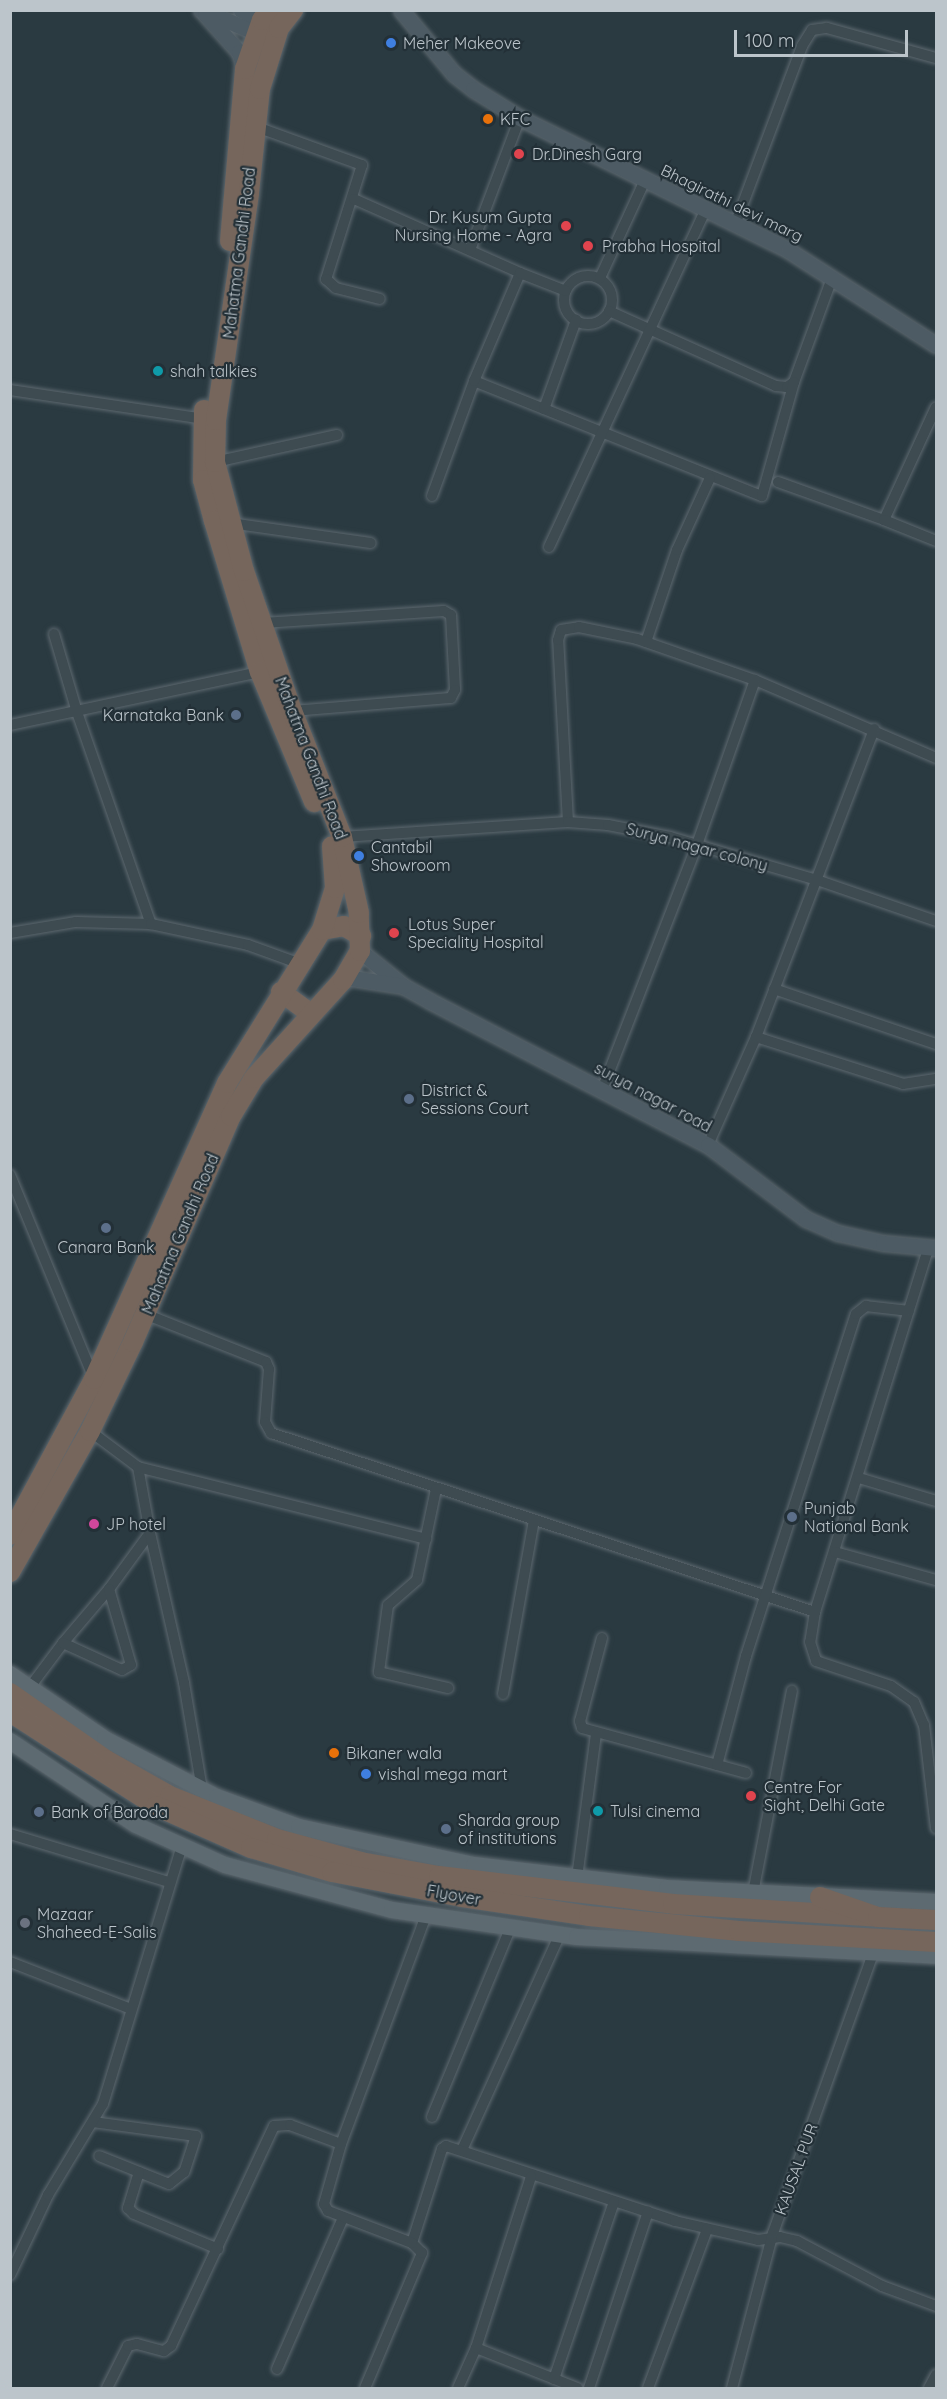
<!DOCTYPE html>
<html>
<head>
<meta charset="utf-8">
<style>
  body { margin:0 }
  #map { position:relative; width:947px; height:2399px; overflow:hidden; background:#2a3a41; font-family:Quicksand,sans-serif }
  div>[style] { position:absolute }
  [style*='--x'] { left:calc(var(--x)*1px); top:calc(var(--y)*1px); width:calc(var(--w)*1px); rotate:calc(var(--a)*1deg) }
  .roads { filter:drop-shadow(0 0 2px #5d686f) drop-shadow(0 0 2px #5d686f) }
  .street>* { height:10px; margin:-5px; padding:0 5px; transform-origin:5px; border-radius:5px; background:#3e4b51 }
  .street>.ring { margin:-5px; padding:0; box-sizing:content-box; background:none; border:10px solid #3e4b51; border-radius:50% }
  .secondary>* { height:15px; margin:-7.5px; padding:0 7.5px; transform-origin:7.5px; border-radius:7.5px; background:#4d5b64 }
  .primary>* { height:16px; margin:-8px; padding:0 8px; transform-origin:8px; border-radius:8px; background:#5d6a71 }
  .highway>* { height:20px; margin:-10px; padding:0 10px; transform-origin:10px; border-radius:10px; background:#76665c }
  .dots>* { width:16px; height:16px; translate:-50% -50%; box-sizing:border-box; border:3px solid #233037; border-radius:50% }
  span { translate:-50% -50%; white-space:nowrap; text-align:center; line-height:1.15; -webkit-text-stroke:4.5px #233037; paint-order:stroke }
  .poi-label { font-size:16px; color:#bcc5cb }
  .left { translate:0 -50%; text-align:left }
  .right { translate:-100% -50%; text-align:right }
  .street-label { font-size:16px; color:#bcc5cb }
  .frame { position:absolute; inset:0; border:12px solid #bcc5cb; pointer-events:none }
  .scale { position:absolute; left:734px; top:30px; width:174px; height:27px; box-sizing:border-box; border:3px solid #bcc5cb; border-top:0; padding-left:8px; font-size:18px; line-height:21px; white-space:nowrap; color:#bcc5cb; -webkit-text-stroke:4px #233037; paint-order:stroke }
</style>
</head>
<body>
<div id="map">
  <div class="roads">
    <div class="street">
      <div style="--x:254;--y:126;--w:115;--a:19.9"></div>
      <div style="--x:362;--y:165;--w:120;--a:107.5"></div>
      <div style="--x:326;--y:279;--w:13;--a:42"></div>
      <div style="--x:336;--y:288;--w:45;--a:14"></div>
      <div style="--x:354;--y:199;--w:182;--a:24"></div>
      <div style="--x:736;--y:222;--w:188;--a:-69.4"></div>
      <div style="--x:802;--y:46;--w:19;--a:-58"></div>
      <div style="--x:812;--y:30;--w:15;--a:-8"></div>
      <div style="--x:827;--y:28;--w:113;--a:15.4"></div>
      <div style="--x:470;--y:250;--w:141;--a:-69.3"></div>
      <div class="ring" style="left:564px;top:276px;width:38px;height:38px"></div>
      <div style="--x:600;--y:278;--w:108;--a:-65.3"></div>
      <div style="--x:609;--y:311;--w:183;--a:24.2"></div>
      <div style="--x:776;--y:386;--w:11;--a:5"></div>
      <div style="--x:787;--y:387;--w:9;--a:-36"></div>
      <div style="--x:794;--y:382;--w:111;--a:-69.9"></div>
      <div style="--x:474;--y:381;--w:310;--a:21.8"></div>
      <div style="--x:762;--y:496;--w:118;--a:-74.3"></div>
      <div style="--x:10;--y:390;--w:195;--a:8.5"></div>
      <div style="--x:544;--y:409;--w:95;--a:-70.2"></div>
      <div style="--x:215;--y:462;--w:125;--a:-12.5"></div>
      <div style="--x:778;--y:482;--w:113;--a:19.7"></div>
      <div style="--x:884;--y:520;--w:124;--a:-65.3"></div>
      <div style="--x:432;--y:496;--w:122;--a:-69.9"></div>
      <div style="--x:474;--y:381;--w:117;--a:-66.9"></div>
      <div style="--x:520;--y:273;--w:49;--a:21.4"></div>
      <div style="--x:884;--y:520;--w:56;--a:22"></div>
      <div style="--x:230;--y:523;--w:142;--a:8.1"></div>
      <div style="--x:549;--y:547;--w:374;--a:-65.1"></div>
      <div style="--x:263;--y:623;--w:181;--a:-3.8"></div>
      <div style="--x:444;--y:611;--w:8;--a:30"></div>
      <div style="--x:451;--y:615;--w:75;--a:86.9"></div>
      <div style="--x:455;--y:690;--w:9;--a:117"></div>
      <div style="--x:451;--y:698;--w:160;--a:175.3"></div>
      <div style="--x:54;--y:634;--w:81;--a:73.6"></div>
      <div style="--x:77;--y:712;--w:225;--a:70.8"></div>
      <div style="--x:646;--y:642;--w:97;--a:-71.4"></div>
      <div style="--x:677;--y:550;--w:79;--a:-65.4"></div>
      <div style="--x:755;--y:680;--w:197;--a:23.3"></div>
      <div style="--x:10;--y:725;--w:256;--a:-12"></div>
      <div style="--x:568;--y:822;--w:182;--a:-93.1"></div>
      <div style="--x:558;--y:640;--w:10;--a:-73"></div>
      <div style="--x:561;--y:630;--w:18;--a:-9"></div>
      <div style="--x:579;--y:627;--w:59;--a:11.7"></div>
      <div style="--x:637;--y:639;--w:125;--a:19.2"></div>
      <div style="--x:755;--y:680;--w:175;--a:109.4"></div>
      <div style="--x:697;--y:845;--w:263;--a:111.2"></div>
      <div style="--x:342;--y:837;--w:226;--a:-3.8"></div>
      <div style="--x:568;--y:822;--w:40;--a:4.3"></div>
      <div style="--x:608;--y:825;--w:63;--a:11"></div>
      <div style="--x:670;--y:837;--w:150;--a:16.3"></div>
      <div style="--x:814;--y:879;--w:129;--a:19"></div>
      <div style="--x:10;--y:933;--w:67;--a:-9.5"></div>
      <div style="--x:76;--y:922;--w:75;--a:1.5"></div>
      <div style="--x:151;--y:924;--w:99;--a:12.2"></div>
      <div style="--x:248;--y:945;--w:53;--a:19.8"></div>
      <div style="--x:774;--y:989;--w:171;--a:18.8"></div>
      <div style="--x:756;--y:1037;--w:154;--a:17.7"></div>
      <div style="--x:903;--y:1084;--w:33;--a:-9"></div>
      <div style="--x:708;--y:1145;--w:118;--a:-66"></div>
      <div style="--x:756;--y:1037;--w:330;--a:-69"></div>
      <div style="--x:10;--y:1175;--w:221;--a:67.6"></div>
      <div style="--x:928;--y:1249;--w:380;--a:107.3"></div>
      <div style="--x:815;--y:1612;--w:30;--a:99"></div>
      <div style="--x:810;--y:1642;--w:20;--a:72"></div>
      <div style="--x:816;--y:1661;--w:79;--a:18.4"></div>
      <div style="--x:891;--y:1686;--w:28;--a:35"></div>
      <div style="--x:914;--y:1702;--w:25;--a:67"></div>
      <div style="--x:924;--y:1725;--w:104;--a:83.4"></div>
      <div style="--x:145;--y:1314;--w:130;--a:21.6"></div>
      <div style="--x:266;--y:1362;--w:8;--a:67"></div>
      <div style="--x:269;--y:1369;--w:53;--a:94.3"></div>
      <div style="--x:265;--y:1422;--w:13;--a:61"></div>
      <div style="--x:271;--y:1433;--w:573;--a:18.21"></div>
      <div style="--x:90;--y:1431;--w:60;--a:36.9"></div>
      <div style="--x:138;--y:1467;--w:67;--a:79.7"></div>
      <div style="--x:150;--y:1533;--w:69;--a:126.2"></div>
      <div style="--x:138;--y:1467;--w:297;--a:14"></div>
      <div style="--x:859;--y:1478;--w:80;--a:16.6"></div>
      <div style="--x:436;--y:1489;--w:93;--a:101.8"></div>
      <div style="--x:417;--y:1580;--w:38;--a:139"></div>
      <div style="--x:388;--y:1605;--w:68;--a:97.7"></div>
      <div style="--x:379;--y:1672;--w:71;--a:13.1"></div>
      <div style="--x:150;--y:1533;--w:154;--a:77.2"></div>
      <div style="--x:184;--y:1683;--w:108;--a:80.4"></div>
      <div style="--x:835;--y:1552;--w:105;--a:15.5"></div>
      <div style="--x:602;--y:1638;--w:86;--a:104.8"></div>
      <div style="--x:580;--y:1721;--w:7;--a:74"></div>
      <div style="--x:582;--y:1728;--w:170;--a:15.3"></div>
      <div style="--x:30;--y:1687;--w:55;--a:-53.1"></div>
      <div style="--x:63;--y:1643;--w:71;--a:-49.6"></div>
      <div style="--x:109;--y:1589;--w:79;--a:73.9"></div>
      <div style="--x:131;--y:1665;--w:10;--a:151"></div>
      <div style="--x:122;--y:1670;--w:65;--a:-155.4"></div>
      <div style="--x:503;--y:1694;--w:177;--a:-79.9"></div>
      <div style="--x:717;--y:1765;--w:113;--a:-75.1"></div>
      <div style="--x:746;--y:1656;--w:359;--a:-72.2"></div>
      <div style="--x:856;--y:1314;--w:13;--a:-39"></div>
      <div style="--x:866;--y:1306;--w:43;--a:6.6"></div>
      <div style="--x:10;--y:1834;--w:166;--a:16.8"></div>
      <div style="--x:577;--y:1878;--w:146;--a:-82.5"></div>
      <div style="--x:753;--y:1893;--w:206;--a:-79.1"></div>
      <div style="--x:10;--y:1962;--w:130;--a:21.2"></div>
      <div style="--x:432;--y:2117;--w:204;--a:-67.5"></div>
      <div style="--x:93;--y:2122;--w:104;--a:7.7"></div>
      <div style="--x:196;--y:2136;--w:38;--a:108"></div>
      <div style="--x:184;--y:2172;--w:19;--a:141"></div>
      <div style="--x:169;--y:2184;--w:75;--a:-158.2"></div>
      <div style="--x:462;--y:2150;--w:237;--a:-65.6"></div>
      <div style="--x:139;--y:2172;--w:38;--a:107"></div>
      <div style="--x:128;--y:2208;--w:8;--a:45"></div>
      <div style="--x:134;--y:2214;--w:91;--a:22.6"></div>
      <div style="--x:412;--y:2243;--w:99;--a:-72.3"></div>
      <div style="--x:442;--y:2149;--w:5;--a:-37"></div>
      <div style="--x:446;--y:2146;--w:241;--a:18.1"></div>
      <div style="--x:675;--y:2221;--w:85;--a:12.9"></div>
      <div style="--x:758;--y:2240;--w:22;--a:-8"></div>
      <div style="--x:780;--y:2237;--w:17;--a:13"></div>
      <div style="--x:797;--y:2241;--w:96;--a:27.9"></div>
      <div style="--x:882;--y:2286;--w:58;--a:20.3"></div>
      <div style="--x:10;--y:2275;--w:89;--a:-64.6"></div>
      <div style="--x:48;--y:2195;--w:106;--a:-58.9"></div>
      <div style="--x:103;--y:2104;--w:270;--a:-73"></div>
      <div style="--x:476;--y:2348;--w:109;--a:21.6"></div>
      <div style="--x:277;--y:2369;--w:165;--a:-66.4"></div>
      <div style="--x:554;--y:2379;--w:187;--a:-71.3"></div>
      <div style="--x:107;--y:2388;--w:47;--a:-63.4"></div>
      <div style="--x:128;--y:2346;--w:9;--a:-13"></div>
      <div style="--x:137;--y:2344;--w:28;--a:15"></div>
      <div style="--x:164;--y:2351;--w:9;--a:-36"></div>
      <div style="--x:171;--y:2346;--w:243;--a:-64.9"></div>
      <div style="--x:274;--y:2126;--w:16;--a:-4"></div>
      <div style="--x:290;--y:2125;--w:54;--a:20.4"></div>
      <div style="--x:365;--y:2388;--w:147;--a:-67.1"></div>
      <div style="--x:422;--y:2253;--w:14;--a:-135"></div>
      <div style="--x:412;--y:2243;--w:90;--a:-159.1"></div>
      <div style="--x:328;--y:2211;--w:8;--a:-120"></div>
      <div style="--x:324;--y:2204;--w:62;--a:-74.2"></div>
      <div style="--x:341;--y:2144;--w:243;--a:-69.6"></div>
      <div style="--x:458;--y:2388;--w:44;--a:-65.8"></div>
      <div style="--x:476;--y:2348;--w:180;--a:-72.2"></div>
      <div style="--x:589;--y:2388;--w:186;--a:-71.5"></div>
      <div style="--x:648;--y:2388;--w:170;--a:-69.6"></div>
      <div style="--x:732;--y:2388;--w:160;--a:-75.2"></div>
      <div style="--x:773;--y:2233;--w:296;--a:-70.3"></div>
      <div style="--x:929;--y:2388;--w:15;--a:-62"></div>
    </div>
    <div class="secondary">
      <div style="--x:201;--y:10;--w:69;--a:22.1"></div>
      <div style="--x:241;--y:10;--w:33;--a:25"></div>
      <div style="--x:401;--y:10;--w:83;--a:50.4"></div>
      <div style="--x:454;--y:74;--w:24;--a:38"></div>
      <div style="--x:473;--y:89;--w:55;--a:31.7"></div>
      <div style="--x:520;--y:118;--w:299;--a:26.2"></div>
      <div style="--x:788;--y:250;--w:176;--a:32.7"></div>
      <div style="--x:205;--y:14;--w:51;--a:48.2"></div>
      <div style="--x:239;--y:52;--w:18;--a:71"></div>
      <div style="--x:360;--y:951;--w:55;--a:39.1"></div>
      <div style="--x:403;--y:986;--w:31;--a:29"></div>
      <div style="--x:430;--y:1001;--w:313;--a:27.4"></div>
      <div style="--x:708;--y:1145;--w:123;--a:37.1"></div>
      <div style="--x:806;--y:1219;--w:35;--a:24"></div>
      <div style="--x:838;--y:1233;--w:46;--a:12.5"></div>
      <div style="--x:883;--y:1243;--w:53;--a:5.4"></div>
      <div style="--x:345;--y:977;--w:59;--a:8.8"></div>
    </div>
    <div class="primary">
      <div style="--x:10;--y:1674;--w:115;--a:34.4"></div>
      <div style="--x:105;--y:1739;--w:126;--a:27.4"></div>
      <div style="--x:217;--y:1797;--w:87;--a:20.1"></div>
      <div style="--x:299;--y:1827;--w:179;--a:12.3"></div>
      <div style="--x:474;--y:1865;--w:194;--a:6.8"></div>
      <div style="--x:667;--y:1888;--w:269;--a:3"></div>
      <div style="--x:10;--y:1741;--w:151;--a:33.7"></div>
      <div style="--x:136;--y:1825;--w:98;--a:24.2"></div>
      <div style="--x:225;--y:1865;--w:173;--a:15.1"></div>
      <div style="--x:392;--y:1910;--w:187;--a:8.3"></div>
      <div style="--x:577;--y:1937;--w:360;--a:3"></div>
    </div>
    <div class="highway">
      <div style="--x:230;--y:241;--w:173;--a:-85"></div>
      <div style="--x:245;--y:69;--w:52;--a:-70.9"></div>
      <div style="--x:262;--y:20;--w:13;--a:-51"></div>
      <div style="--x:204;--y:410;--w:70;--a:90.8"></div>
      <div style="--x:203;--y:480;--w:42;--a:75"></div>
      <div style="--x:214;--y:521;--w:158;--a:73.1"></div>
      <div style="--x:260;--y:672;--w:141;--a:67.4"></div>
      <div style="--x:322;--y:930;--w:22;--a:-10"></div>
      <div style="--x:344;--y:926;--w:20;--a:30"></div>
      <div style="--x:281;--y:992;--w:36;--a:36"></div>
      <div style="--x:10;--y:1535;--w:177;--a:-61.7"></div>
      <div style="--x:94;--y:1379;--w:325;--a:-65.8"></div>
      <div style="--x:227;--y:1083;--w:180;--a:-58.2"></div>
      <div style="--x:322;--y:930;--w:44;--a:-72.8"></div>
      <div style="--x:335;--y:888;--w:42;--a:-94.1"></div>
      <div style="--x:10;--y:1572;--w:162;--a:-60.4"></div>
      <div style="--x:90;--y:1431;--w:99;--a:-64.2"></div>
      <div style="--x:133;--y:1342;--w:246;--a:-66.6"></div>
      <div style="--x:231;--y:1116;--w:44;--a:-58.8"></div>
      <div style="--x:254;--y:1078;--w:132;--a:-47.8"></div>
      <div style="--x:343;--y:980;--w:34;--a:-60"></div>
      <div style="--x:360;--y:951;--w:38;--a:-92"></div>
      <div style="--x:359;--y:913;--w:78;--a:-102.6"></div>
      <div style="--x:342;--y:837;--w:136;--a:-111.6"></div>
      <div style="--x:292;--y:711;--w:148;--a:-108.9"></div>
      <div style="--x:244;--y:571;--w:113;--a:-104.9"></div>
      <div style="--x:215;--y:462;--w:42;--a:-88.6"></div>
      <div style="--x:216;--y:420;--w:229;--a:-81.7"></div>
      <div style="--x:249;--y:193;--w:105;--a:-84"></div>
      <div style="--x:260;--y:89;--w:64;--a:-72.7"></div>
      <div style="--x:279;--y:28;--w:23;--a:-52"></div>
      <div style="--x:10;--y:1693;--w:117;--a:34.9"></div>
      <div style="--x:106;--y:1760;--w:73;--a:29.4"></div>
      <div style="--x:170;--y:1796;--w:115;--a:21.9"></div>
      <div style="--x:277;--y:1839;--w:87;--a:15.3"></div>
      <div style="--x:361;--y:1862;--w:79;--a:10.2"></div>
      <div style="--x:439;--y:1876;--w:236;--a:6.8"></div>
      <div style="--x:673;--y:1904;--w:205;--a:3.6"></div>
      <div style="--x:10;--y:1712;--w:174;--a:32.8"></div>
      <div style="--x:156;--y:1806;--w:104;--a:23.9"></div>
      <div style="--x:251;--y:1848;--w:84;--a:16.5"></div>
      <div style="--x:332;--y:1872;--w:132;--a:10.9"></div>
      <div style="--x:462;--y:1897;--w:128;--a:8.5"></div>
      <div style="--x:589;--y:1916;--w:151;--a:5.7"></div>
      <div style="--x:739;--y:1931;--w:197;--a:3.2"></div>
      <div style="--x:820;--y:1897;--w:61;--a:19"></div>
      <div style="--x:878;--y:1917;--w:58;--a:3"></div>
    </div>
  </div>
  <div class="dots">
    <div style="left:391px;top:43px;background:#3f7fe0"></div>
    <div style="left:488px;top:119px;background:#e8710a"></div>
    <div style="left:519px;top:154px;background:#e0444e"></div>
    <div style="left:566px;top:226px;background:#e0444e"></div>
    <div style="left:588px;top:246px;background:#e0444e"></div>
    <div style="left:158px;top:371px;background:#0f9aa8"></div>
    <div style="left:236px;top:715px;background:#5c6f8a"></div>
    <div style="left:359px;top:856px;background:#3f7fe0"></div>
    <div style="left:394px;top:933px;background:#e0444e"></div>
    <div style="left:409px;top:1099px;background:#5c6f8a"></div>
    <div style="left:106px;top:1228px;background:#5c6f8a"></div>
    <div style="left:792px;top:1517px;background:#5c6f8a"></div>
    <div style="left:94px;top:1524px;background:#d1479c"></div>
    <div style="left:334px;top:1753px;background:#e8710a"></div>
    <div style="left:366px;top:1774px;background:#3f7fe0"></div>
    <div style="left:751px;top:1796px;background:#e0444e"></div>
    <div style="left:598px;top:1811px;background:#0f9aa8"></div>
    <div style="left:39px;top:1812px;background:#5c6f8a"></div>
    <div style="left:446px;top:1829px;background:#5c6f8a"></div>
    <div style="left:25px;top:1923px;background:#6b7280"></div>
  </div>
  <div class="poi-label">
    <span class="left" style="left:403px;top:43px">Meher Makeove</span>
    <span class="left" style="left:500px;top:119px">KFC</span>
    <span class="left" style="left:532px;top:154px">Dr.Dinesh Garg</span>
    <span class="right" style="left:552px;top:226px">Dr. Kusum Gupta<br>Nursing Home - Agra</span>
    <span class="left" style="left:602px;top:246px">Prabha Hospital</span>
    <span class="left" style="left:170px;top:371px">shah talkies</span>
    <span class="right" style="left:224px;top:715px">Karnataka Bank</span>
    <span class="left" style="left:371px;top:856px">Cantabil<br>Showroom</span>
    <span class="left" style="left:408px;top:933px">Lotus Super<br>Speciality Hospital</span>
    <span class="left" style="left:421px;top:1099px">District &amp;<br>Sessions Court</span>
    <span style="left:106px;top:1247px">Canara Bank</span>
    <span class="left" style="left:804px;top:1517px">Punjab<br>National Bank</span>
    <span class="left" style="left:106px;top:1524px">JP hotel</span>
    <span class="left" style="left:346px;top:1753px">Bikaner wala</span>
    <span class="left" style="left:378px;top:1774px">vishal mega mart</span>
    <span class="left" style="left:764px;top:1796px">Centre For<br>Sight, Delhi Gate</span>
    <span class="left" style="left:610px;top:1811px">Tulsi cinema</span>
    <span class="left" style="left:51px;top:1812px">Bank of Baroda</span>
    <span class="left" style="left:458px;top:1829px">Sharda group<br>of institutions</span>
    <span class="left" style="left:37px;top:1923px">Mazaar<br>Shaheed-E-Salis</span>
  </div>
  <div class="street-label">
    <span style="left:732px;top:203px;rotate:26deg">Bhagirathi devi marg</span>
    <span style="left:239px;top:253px;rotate:-83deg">Mahatma Gandhi Road</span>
    <span style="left:311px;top:758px;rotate:69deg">Mahatma Gandhi Road</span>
    <span style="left:697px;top:847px;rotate:15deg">Surya nagar colony</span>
    <span style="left:653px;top:1097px;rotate:28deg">surya nagar road</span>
    <span style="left:180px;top:1234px;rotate:-67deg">Mahatma Gandhi Road</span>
    <span style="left:454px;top:1895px;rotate:10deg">Flyover</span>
    <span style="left:796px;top:2169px;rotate:-70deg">KAUSAL PUR</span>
  </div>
  <div class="frame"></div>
  <div class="scale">100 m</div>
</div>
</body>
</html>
